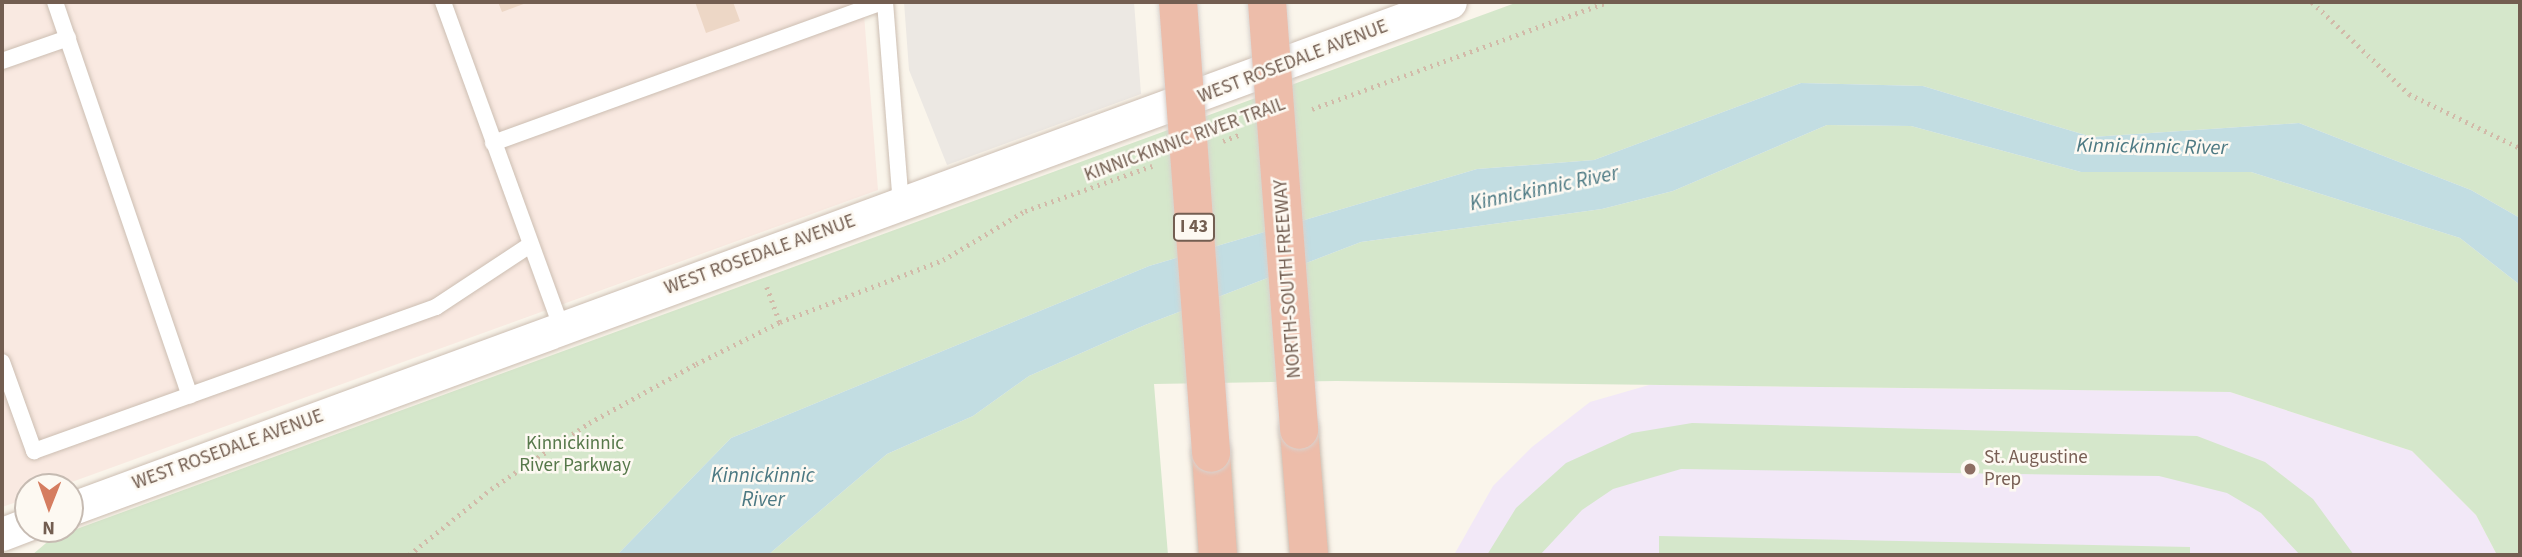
<!DOCTYPE html>
<html>
<head>
<meta charset="utf-8">
<style>
  body { margin:0 }
  #map { position:relative; width:2522px; height:557px; overflow:hidden; background:#faf5eb; font-family:"Source Sans 3",sans-serif }
  div>[style] { position:absolute }
  [style*='--x'] { left:calc(var(--x)*1px); top:calc(var(--y)*1px); width:calc(var(--w)*1px); rotate:calc(var(--a)*1deg) }
  .commercial>* { inset:0; background:#f9e9e1 }
  .industrial>* { inset:0; background:#ece8e3 }
  .education>* { inset:0; background:#f2e8f7 }
  .green>* { inset:0; background:#d5e7cb }
  .water>* { inset:0; background:#c2dde2 }
  .building>* { inset:0; background:#edd7c6 }
  .path>* { height:4.5px; margin-top:-2.25px; transform-origin:0; background:repeating-linear-gradient(90deg,#d2baa9 0 2px,transparent 0 7px) }
  .roads { filter:drop-shadow(0 0 2px #ccbeb2) drop-shadow(0 0 2px #ccbeb2) }
  .service>* { height:16px; margin:-8px; padding:0 8px; transform-origin:8px; border-radius:8px; background:#fff }
  .minor>* { height:33px; margin:-16.5px; padding:0 16.5px; transform-origin:16.5px; border-radius:16.5px; background:#fff }
  .motorway>* { height:38px; margin:-19px; padding:0 19px; transform-origin:19px; border-radius:19px; background:#edbdaa }
  .bridges { filter:drop-shadow(0 0 2px #d8d2ce) drop-shadow(0 0 2px #d8d2ce) }
  .motorway-bridge>* { height:38px; margin:-19px; padding:0 19px; transform-origin:19px; border-radius:19px; background:#edbdaa }
  .dots>* { width:19px; height:19px; translate:-50% -50%; box-sizing:border-box; border:4px solid #fdf9f2; border-radius:50% }
  span { translate:-50% -50%; white-space:nowrap; text-align:center; line-height:1.15; -webkit-text-stroke:5px #fdf9f2; paint-order:stroke }
  .shield-label span { padding:2px 5px; background:#fdf9f2; border:2px solid; border-radius:5px; -webkit-text-stroke-width:0 }
  .shield-label { font-size:18px; color:#735e51; font-weight:700 }
  .street-label { font-size:19px; color:#735e51 }
  .park-label { font-size:19px; color:#56784a }
  .education-label { font-size:19px; color:#785e54 }
  .left { translate:0 -50%; text-align:left }
  .water-label { font-size:21px; color:#4c7983; font-style:italic }
  .frame { position:absolute; inset:0; border:4px solid #735e51; pointer-events:none }
  .north { position:absolute; left:14px; top:473px; width:70px; height:70px; box-sizing:border-box; background:#fdf9f2; border:2px solid #c6bbb2; border-radius:50%; rotate:181deg; font-size:19px; font-weight:700; line-height:28px; text-align:center; color:#735e51 }
  .north::after { content:''; display:block; margin:auto; width:24px; height:32px; background:#d57d60; clip-path:polygon(50% 0,100% 100%,50% 72%,0 100%) }
</style>
</head>
<body>
<div id="map">
  <div class="commercial">
    <div style="clip-path:polygon(2px 2px,863px 2px,878px 190px,58px 487px,28px 487px,28px 498px,2px 507px)"></div>
  </div>
  <div class="industrial">
    <div style="clip-path:polygon(904px 2px,1134px 2px,1141px 94px,947px 165px,909px 70px)"></div>
  </div>
  <div class="education">
    <div style="clip-path:polygon(1649px 385px,2230px 392px,2412px 451px,2476px 515px,2497px 555px,1454px 555px,1493px 486px,1532px 447px,1590px 402px)"></div>
  </div>
  <div class="green">
    <div style="clip-path:polygon(1518px 2px,2520px 2px,2520px 218px,2471px 190px,2299px 123px,2092px 137px,1923px 86px,1801px 83px,1594px 160px,1477px 169px,1149px 266px,731px 438px,617px 555px,32px 555px,52px 538px)"></div>
    <div style="clip-path:polygon(1827px 125px,1911px 126px,2081px 172px,2251px 172px,2460px 238px,2520px 285px,2520px 555px,2497px 555px,2476px 515px,2412px 451px,2230px 392px,1336px 381px,1154px 384px,1168px 555px,768px 555px,887px 454px,973px 416px,1029px 376px,1145px 325px,1361px 242px,1602px 209px,1673px 191px)"></div>
    <div style="clip-path:polygon(1692px 423px,2197px 436px,2265px 462px,2313px 499px,2354px 555px,2300px 555px,2261px 513px,2227px 493px,2159px 476px,1681px 469px,1613px 489px,1582px 510px,1540px 555px,1487px 555px,1516px 508px,1566px 463px,1632px 433px)"></div>
    <div style="clip-path:polygon(1659px 536px,2190px 547px,2190px 555px,1659px 555px)"></div>
  </div>
  <div class="water">
    <div style="clip-path:polygon(1801px 83px,1923px 86px,2092px 137px,2299px 123px,2471px 190px,2520px 218px,2520px 285px,2460px 238px,2251px 172px,2081px 172px,1911px 126px,1827px 125px,1673px 191px,1602px 209px,1361px 242px,1145px 325px,1029px 376px,973px 416px,887px 454px,768px 555px,617px 555px,731px 438px,1149px 266px,1477px 169px,1594px 160px)"></div>
  </div>
  <div class="building">
    <div style="clip-path:polygon(498px 2px,529px 2px,502px 12px)"></div>
    <div style="clip-path:polygon(695px 2px,733px 2px,740px 21px,706px 33px)"></div>
  </div>
  <div class="path">
    <div style="--x:2312;--y:2;--w:134;--a:43.5"></div>
    <div style="--x:2409;--y:94;--w:123;--a:25.9"></div>
    <div style="--x:1312;--y:109;--w:314;--a:-19.9"></div>
    <div style="--x:1223;--y:141;--w:19;--a:-21"></div>
    <div style="--x:767;--y:287;--w:37;--a:70"></div>
    <div style="--x:409;--y:555;--w:105;--a:-38.8"></div>
    <div style="--x:491;--y:489;--w:118;--a:-34"></div>
    <div style="--x:589;--y:423;--w:122;--a:-28.9"></div>
    <div style="--x:696;--y:364;--w:94;--a:-26.6"></div>
    <div style="--x:780;--y:322;--w:174;--a:-20.8"></div>
    <div style="--x:943;--y:260;--w:96;--a:-30.9"></div>
    <div style="--x:1025;--y:211;--w:135;--a:-19.5"></div>
  </div>
  <div class="roads">
    <div class="service">
      <div style="--x:55;--y:2;--w:416;--a:71.1"></div>
      <div style="--x:443;--y:2;--w:346;--a:70"></div>
      <div style="--x:885;--y:2;--w:204;--a:85.5"></div>
      <div style="--x:2;--y:61;--w:70;--a:-19.2"></div>
      <div style="--x:493;--y:143;--w:415;--a:-19.9"></div>
      <div style="--x:2;--y:362;--w:95;--a:70.2"></div>
      <div style="--x:34;--y:451;--w:427;--a:-19.7"></div>
      <div style="--x:436;--y:307;--w:113;--a:-33.4"></div>
    </div>
    <div class="minor">
      <div style="--x:70;--y:509;--w:1470;--a:-20.17"></div>
      <div style="--x:2;--y:534;--w:28;--a:-21"></div>
    </div>
    <div class="motorway">
      <div style="--x:1299;--y:430;--w:125;--a:85.4"></div>
      <div style="--x:1211;--y:453;--w:102;--a:86.1"></div>
    </div>
  </div>
  <div class="bridges">
    <div class="motorway-bridge">
      <div style="--x:1178;--y:2;--w:452;--a:85.8"></div>
      <div style="--x:1267;--y:2;--w:429;--a:85.7"></div>
    </div>
  </div>
  <div class="dots">
    <div style="left:1970px;top:469px;background:#8d6e63"></div>
  </div>
  <div class="shield-label">
    <span style="left:1194px;top:227px">I 43</span>
  </div>
  <div class="street-label">
    <span style="left:1293px;top:62px;rotate:-21deg">WEST ROSEDALE AVENUE</span>
    <span style="left:1185px;top:140px;rotate:-20deg">KINNICKINNIC RIVER TRAIL</span>
    <span style="left:760px;top:255px;rotate:-20deg">WEST ROSEDALE AVENUE</span>
    <span style="left:1288px;top:279px;rotate:-94deg">NORTH-SOUTH FREEWAY</span>
    <span style="left:228px;top:450px;rotate:-20deg">WEST ROSEDALE AVENUE</span>
  </div>
  <div class="park-label">
    <span style="left:575px;top:455px">Kinnickinnic<br>River Parkway</span>
  </div>
  <div class="education-label">
    <span class="left" style="left:1984px;top:469px">St. Augustine<br>Prep</span>
  </div>
  <div class="water-label">
    <span style="left:2152px;top:146px;rotate:1deg">Kinnickinnic River</span>
    <span style="left:1544px;top:188px;rotate:-12deg">Kinnickinnic River</span>
    <span style="left:763px;top:487px">Kinnickinnic<br>River</span>
  </div>
  <div class="frame"></div>
  <div class="north">N</div>
</div>
</body>
</html>
